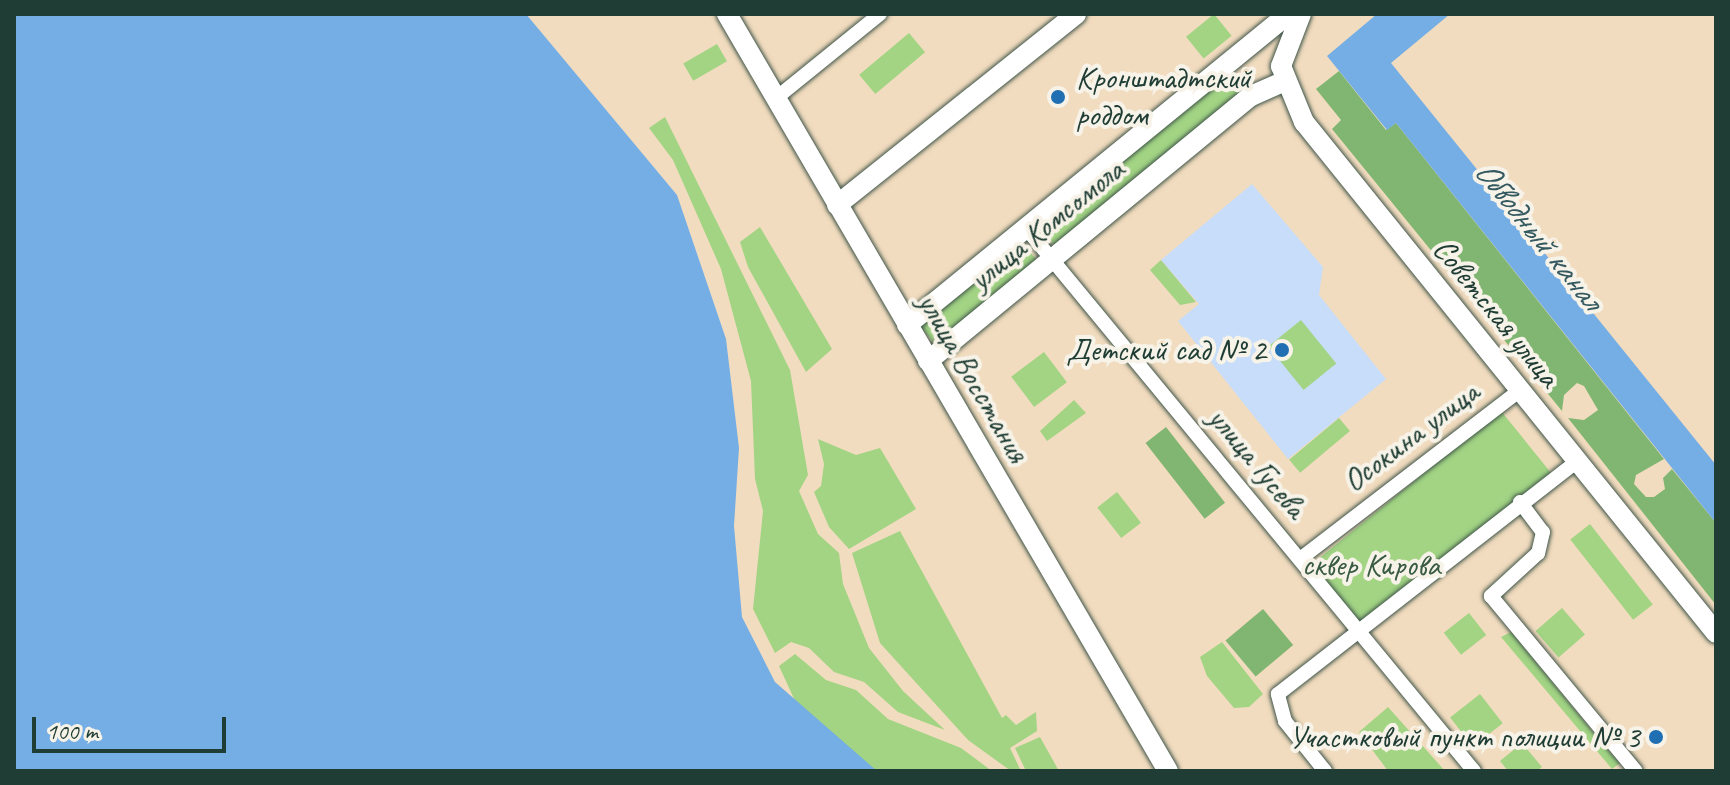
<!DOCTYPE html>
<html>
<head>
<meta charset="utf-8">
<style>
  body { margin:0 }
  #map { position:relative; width:1730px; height:785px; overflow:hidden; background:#f2dcbf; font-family:Caveat,sans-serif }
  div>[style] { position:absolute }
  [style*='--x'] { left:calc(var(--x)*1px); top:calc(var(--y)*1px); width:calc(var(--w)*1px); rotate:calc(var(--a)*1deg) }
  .built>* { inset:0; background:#c7ddf9 }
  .green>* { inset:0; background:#a2d484; transform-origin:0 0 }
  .forest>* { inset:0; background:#81b672; transform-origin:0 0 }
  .water>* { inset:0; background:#74aee5 }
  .roads { filter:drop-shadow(0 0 2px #3f5549) drop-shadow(0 0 2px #3f5549) }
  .street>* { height:14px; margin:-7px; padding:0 7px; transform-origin:7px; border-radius:7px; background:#fff }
  .secondary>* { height:20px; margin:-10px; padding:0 10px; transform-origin:10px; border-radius:10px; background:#fff }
  .dots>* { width:22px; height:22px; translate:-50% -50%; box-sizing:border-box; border:4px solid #f7f3e8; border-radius:50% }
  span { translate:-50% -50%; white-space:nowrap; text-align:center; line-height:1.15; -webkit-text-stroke:8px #f7f3e8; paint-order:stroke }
  .poi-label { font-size:32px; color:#1f3d34 }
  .left { translate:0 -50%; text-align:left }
  .right { translate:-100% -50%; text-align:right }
  .street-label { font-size:32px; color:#1f3d34 }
  .park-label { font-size:32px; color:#395b44 }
  .water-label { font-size:34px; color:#345960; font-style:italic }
  .frame { position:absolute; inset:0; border:16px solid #1f3d34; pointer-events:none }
  .scale { position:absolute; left:32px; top:717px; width:194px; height:36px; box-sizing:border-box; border:4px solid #1f3d34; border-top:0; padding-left:10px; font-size:24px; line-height:28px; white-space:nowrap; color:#1f3d34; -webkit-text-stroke:6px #f7f3e8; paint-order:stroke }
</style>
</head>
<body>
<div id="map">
  <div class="built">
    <div style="clip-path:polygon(1252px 184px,1323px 267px,1319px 295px,1386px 379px,1288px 459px,1178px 321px,1199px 304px,1161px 260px)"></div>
  </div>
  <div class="green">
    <div style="left:1214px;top:14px;width:28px;height:36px;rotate:51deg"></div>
    <div style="left:909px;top:33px;width:25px;height:65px;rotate:50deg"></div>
    <div style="left:717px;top:44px;width:20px;height:39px;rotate:60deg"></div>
    <div style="left:1228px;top:75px;width:26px;height:242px;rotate:51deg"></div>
    <div style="clip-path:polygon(665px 117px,790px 370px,808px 475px,799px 491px,818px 534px,839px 553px,843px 584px,869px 648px,903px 691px,945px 730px,898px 712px,864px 682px,834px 672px,809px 648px,791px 642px,775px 653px,753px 609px,763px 511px,755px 479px,751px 381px,721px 269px,673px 160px,649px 128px)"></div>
    <div style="clip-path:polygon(760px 227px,832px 349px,806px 372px,748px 267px,740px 242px)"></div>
    <div style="left:1022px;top:242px;width:26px;height:132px;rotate:51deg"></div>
    <div style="clip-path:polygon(1161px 260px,1196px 302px,1180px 305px,1150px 270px)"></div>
    <div style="left:1301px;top:320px;width:56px;height:42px;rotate:51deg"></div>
    <div style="left:1044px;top:352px;width:38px;height:41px;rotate:53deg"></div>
    <div style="clip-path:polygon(1074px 400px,1086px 413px,1047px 441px,1040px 431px)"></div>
    <div style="left:1501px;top:411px;width:80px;height:244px;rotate:51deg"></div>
    <div style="left:1339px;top:418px;width:17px;height:65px;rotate:50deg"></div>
    <div style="clip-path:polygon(818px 439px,856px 455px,880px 448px,916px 509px,849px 549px,829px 527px,814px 492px,821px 486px,824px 464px)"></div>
    <div style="left:1117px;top:492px;width:39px;height:25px;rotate:52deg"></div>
    <div style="left:1590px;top:524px;width:102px;height:25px;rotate:52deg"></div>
    <div style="clip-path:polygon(900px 531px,1002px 718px,1006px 715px,1016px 725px,1036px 712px,1037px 731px,1010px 748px,1021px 771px,1011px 771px,968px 740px,880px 643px,852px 553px)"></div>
    <div style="left:1562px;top:608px;width:35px;height:35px;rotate:49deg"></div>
    <div style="left:1469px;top:613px;width:28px;height:32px;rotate:52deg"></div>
    <div style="clip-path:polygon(1511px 632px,1606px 748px,1620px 763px,1612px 769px,1501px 637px)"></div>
    <div style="clip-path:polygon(1222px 642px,1263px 694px,1249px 707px,1234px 708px,1207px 676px,1200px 657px)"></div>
    <div style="clip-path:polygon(795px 654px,826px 680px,856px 690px,888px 719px,961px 748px,992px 771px,865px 771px,802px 716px,779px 666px)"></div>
    <div style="left:1480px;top:694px;width:37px;height:38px;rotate:52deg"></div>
    <div style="clip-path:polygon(1388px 707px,1445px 771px,1388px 771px,1359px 732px)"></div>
    <div style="clip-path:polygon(1040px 737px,1059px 771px,1026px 771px,1015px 748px)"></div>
    <div style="clip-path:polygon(1522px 743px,1542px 767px,1537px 771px,1508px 771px,1500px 761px)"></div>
  </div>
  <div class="forest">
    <div style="clip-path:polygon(1339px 71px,1386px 130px,1396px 123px,1664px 459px,1636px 475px,1634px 484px,1646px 497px,1654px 497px,1665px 489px,1663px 478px,1672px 469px,1716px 523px,1716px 605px,1568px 418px,1584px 420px,1598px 410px,1584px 386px,1577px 383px,1564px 395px,1562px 411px,1332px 129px,1341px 120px,1316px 89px)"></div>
    <div style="left:1166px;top:427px;width:96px;height:26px;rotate:52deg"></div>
    <div style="left:1263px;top:609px;width:47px;height:49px;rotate:50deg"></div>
  </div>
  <div class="water">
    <div style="clip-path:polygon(14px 14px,526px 14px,677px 195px,726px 339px,739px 448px,734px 526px,742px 617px,775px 682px,877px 771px,14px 771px)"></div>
    <div style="clip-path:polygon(1377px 14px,1450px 14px,1391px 63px,1716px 465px,1716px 523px,1396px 123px,1387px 130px,1327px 56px)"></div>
  </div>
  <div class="roads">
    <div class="street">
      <div style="--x:775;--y:99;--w:135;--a:-39"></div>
      <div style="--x:1026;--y:228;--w:704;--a:50.48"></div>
      <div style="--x:1520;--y:502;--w:38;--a:53"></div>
      <div style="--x:1543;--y:532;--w:22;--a:103"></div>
      <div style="--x:1538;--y:553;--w:64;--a:137.5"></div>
      <div style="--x:1491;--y:596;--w:227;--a:50.4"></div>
      <div style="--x:1300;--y:559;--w:277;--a:-37.5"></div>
      <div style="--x:1325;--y:771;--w:64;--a:-128.7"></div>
      <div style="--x:1285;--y:721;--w:28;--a:-105"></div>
      <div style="--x:1278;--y:694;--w:379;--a:-37.9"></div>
    </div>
    <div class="secondary">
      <div style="--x:727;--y:14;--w:876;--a:59.78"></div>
      <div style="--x:1301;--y:14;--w:56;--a:111"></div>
      <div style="--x:1281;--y:66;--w:61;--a:67.7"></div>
      <div style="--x:1304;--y:122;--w:656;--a:51.12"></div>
      <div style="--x:837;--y:205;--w:306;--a:-38.6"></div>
      <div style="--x:907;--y:325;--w:492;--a:-39.2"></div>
      <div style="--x:928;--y:361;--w:418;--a:-39.4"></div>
      <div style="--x:1251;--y:96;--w:35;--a:-24"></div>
    </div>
  </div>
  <div class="dots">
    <div style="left:1058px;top:97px;background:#1f6fb2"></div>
    <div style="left:1282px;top:350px;background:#1f6fb2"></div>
    <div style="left:1656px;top:737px;background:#1f6fb2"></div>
  </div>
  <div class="poi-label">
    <span class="left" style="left:1076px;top:97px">Кронштадтский<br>роддом</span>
    <span class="right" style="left:1266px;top:350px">Детский сад № 2</span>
    <span class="right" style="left:1640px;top:737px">Участковый пункт полиции № 3</span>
  </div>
  <div class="street-label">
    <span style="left:1047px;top:225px;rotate:-39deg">улица Комсомола</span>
    <span style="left:1496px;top:313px;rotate:51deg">Советская улица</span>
    <span style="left:973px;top:378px;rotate:60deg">улица Восстания</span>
    <span style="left:1411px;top:437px;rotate:-37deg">Осокина улица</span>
    <span style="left:1257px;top:463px;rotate:50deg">улица Гусева</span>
  </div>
  <div class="park-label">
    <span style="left:1371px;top:565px">сквер Кирова</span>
  </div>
  <div class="water-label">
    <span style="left:1539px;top:234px;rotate:51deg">Обводный канал</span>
  </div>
  <div class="frame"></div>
  <div class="scale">100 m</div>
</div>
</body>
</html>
